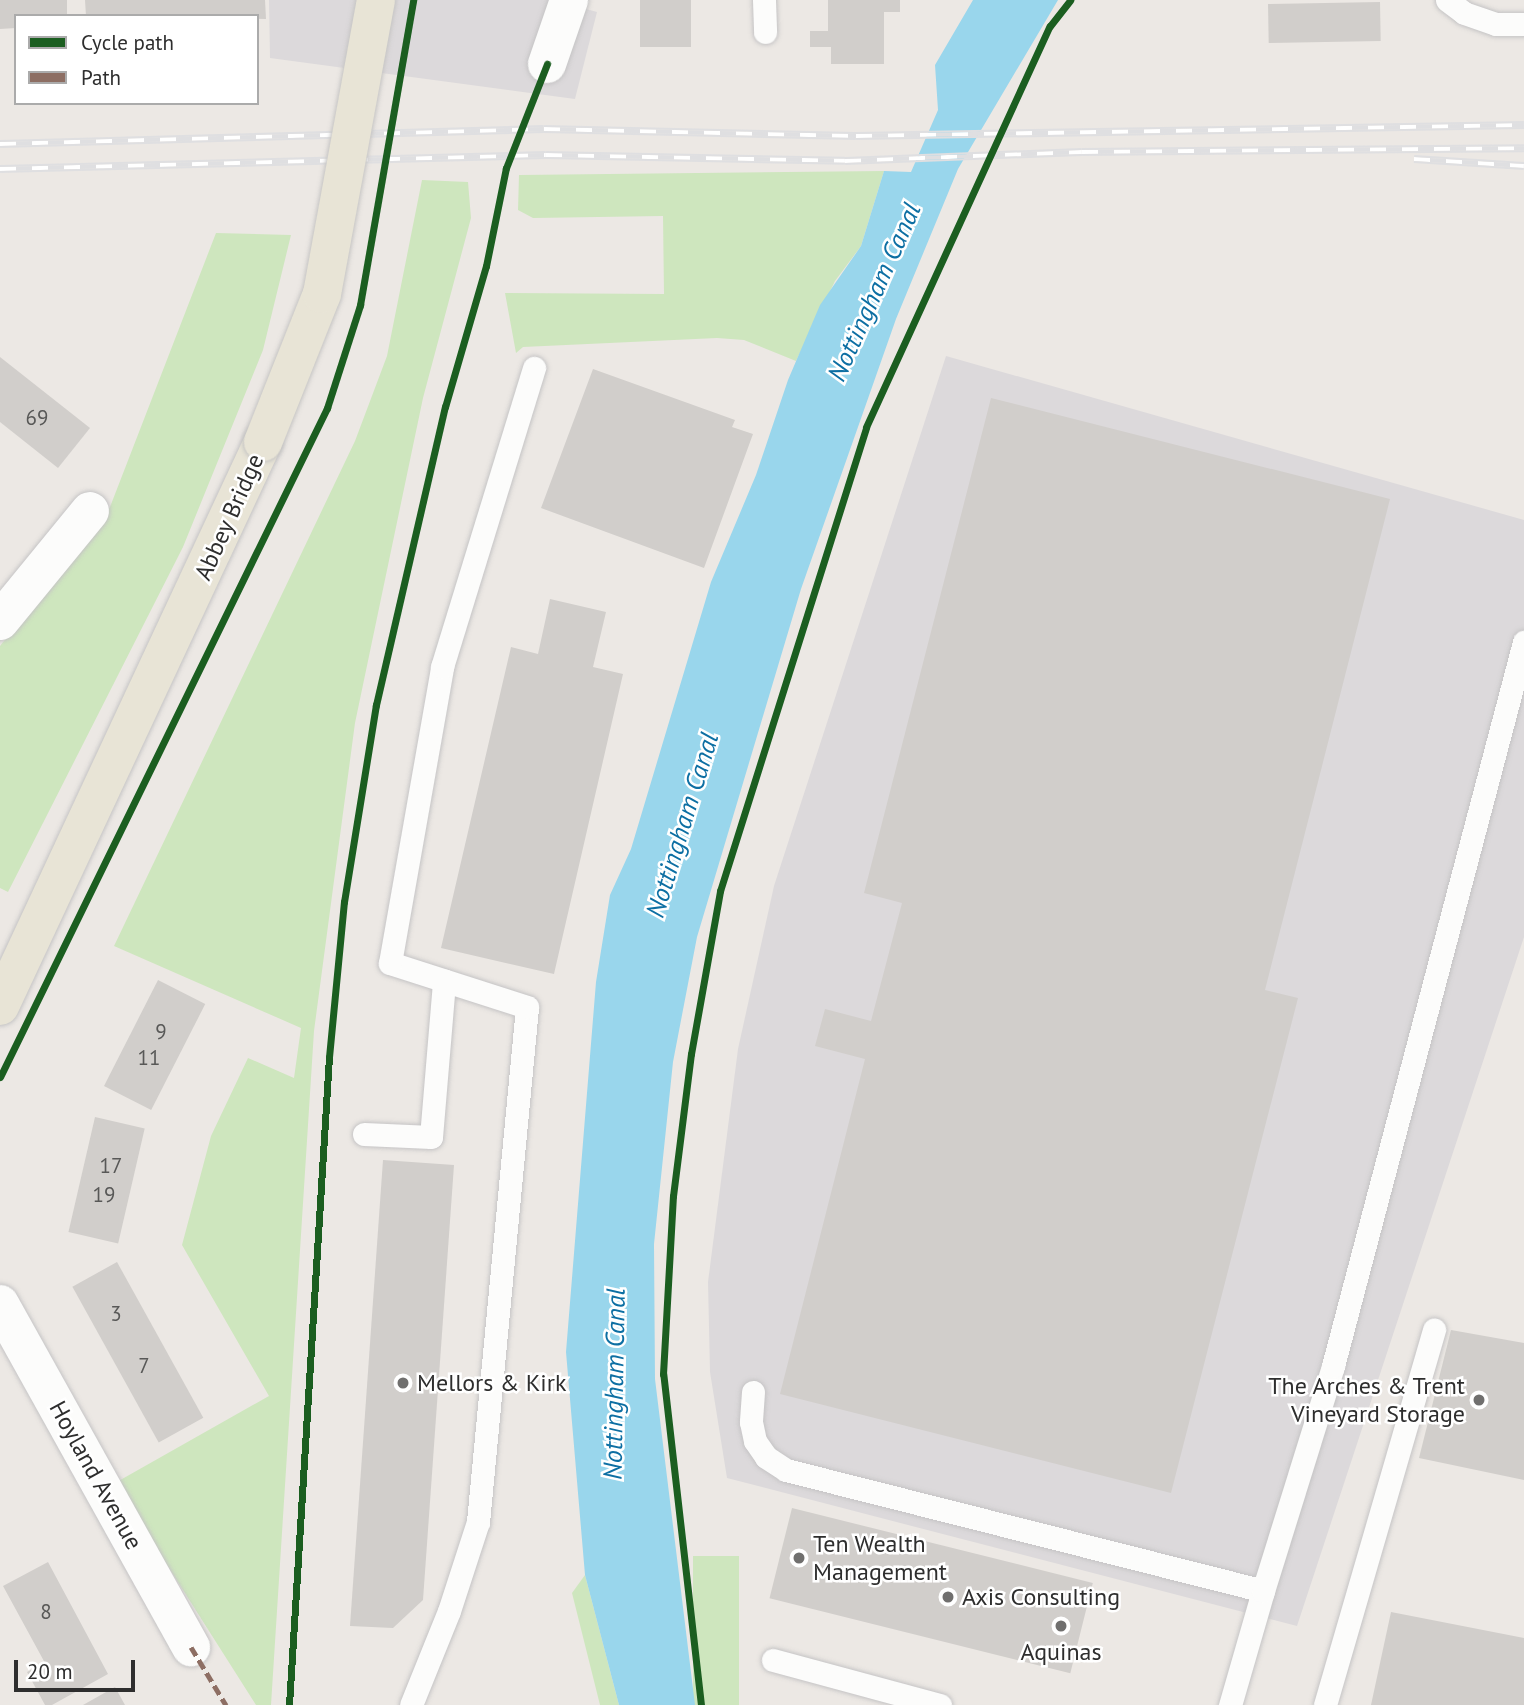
<!DOCTYPE html>
<html>
<head>
<meta charset="utf-8">
<style>
  body { margin:0 }
  #map { position:relative; width:1524px; height:1705px; overflow:hidden; background:#ece8e4; font-family:"PT Sans",sans-serif }
  div>[style] { position:absolute }
  [style*='--x'] { left:calc(var(--x)*1px); top:calc(var(--y)*1px); width:calc(var(--w)*1px); rotate:calc(var(--a)*1deg) }
  .industrial>* { inset:0; background:#dcd9db }
  .green>* { inset:0; background:#cee6be; transform-origin:0 0 }
  .water>* { inset:0; background:#99d6ec }
  .building>* { inset:0; background:#d1cecb; transform-origin:0 0 }
  .roads { filter:drop-shadow(0 0 2px #c5c4c5) drop-shadow(0 0 2px #c5c4c5) }
  .service>* { height:23px; margin:-11.5px; padding:0 11.5px; transform-origin:11.5px; border-radius:11.5px; background:#fcfcfb }
  .minor>* { height:38px; margin:-19px; padding:0 19px; transform-origin:19px; border-radius:19px; background:#fcfcfb }
  .primary>* { height:38px; margin:-19px; padding:0 19px; transform-origin:19px; border-radius:19px; background:#e8e4d6 }
  .rail>* { height:8px; margin-top:-4px; transform-origin:0; background:repeating-linear-gradient(90deg,#fff 0 16px,#dfdfe1 0 32px); box-sizing:border-box; border-block:2px solid #dfdfe1 }
  .bridges { filter:drop-shadow(0 0 2px #c6c5c4) drop-shadow(0 0 2px #c6c5c4) }
  .primary-bridge>* { height:38px; margin:-19px; padding:0 19px; transform-origin:19px; border-radius:19px; background:#e8e4d6 }
  .quiet>* { height:5px; margin-top:-2.5px; transform-origin:0; background:repeating-linear-gradient(90deg,#8d6e63 0 10px,transparent 0 15px) }
  .cycleway>* { height:7px; margin:-3.5px; padding:0 3.5px; transform-origin:3.5px; border-radius:3.5px; background:#1b5e20 }
  .dots>* { width:19px; height:19px; translate:-50% -50%; box-sizing:border-box; border:4px solid #fff; border-radius:50% }
  span { translate:-50% -50%; white-space:nowrap; text-align:center; line-height:1.15; -webkit-text-stroke:5px #fff; paint-order:stroke }
  .number-label { font-size:21px; color:#585857 }
  .number-label span { -webkit-text-stroke-width:0 }
  .street-label { font-size:24px; color:#2e2e2e }
  .poi-label { font-size:24px; color:#2e2e2e }
  .left { translate:0 -50%; text-align:left }
  .right { translate:-100% -50%; text-align:right }
  .water-label { font-size:26px; color:#0d6fa3; font-style:italic }
  .legend { position:absolute; left:14px; top:14px; width:245px; height:91px; box-sizing:border-box; background:#fff; border:2px solid #ababab; margin:0; padding:9px 12px; list-style:none; font-size:21px; color:#2e2e2e }
  .legend li { display:flex; align-items:center; gap:14px; height:35px }
  .legend b { width:35px; border:2px solid #ababab }
  .scale { position:absolute; left:14px; top:1660px; width:121px; height:32px; box-sizing:border-box; border:4px solid #2e2e2e; border-top:0; padding-left:9px; font-size:21px; line-height:24px; white-space:nowrap; color:#2e2e2e; -webkit-text-stroke:5px #fff; paint-order:stroke }
</style>
</head>
<body>
<div id="map">
  <div class="industrial">
    <div style="clip-path:polygon(269px 0,552px 0,597px 12px,575px 99px,270px 58px)"></div>
    <div style="clip-path:polygon(946px 356px,1524px 520px,1524px 937px,1297px 1626px,727px 1478px,710px 1372px,708px 1282px,738px 1049px,774px 886px)"></div>
  </div>
  <div class="green">
    <div style="clip-path:polygon(884px 171px,861px 246px,835px 281px,796px 361px,744px 340px,717px 338px,523px 347px,516px 353px,505px 293px,664px 294px,663px 216px,533px 218px,518px 210px,519px 175px)"></div>
    <div style="clip-path:polygon(422px 180px,468px 182px,471px 218px,423px 398px,355px 723px,314px 1031px,271px 1705px,256px 1705px,115px 1483px,269px 1396px,182px 1245px,211px 1136px,248px 1058px,294px 1078px,301px 1028px,114px 946px,355px 441px,387px 356px)"></div>
    <div style="clip-path:polygon(216px 233px,291px 235px,263px 350px,183px 547px,8px 892px,0 888px,0 646px,110px 507px)"></div>
    <div style="left:693px;top:1556px;width:46px;height:150px"></div>
    <div style="clip-path:polygon(585px 1575px,619px 1705px,600px 1705px,572px 1593px)"></div>
  </div>
  <div class="water">
    <div style="clip-path:polygon(973px 0,1058px 0,958px 169px,896px 319px,801px 589px,697px 937px,673px 1062px,654px 1244px,655px 1379px,695px 1705px,619px 1705px,585px 1575px,566px 1352px,596px 982px,610px 895px,631px 849px,711px 582px,756px 475px,788px 380px,820px 305px,861px 246px,884px 171px,911px 172px,938px 110px,935px 65px)"></div>
  </div>
  <div class="building">
    <div style="clip-path:polygon(0 0,67px 0,67px 16px,16px 16px,16px 28px,0 29px)"></div>
    <div style="clip-path:polygon(85px 0,265px 0,266px 19px,86px 16px)"></div>
    <div style="left:640px;top:0;width:51px;height:47px"></div>
    <div style="clip-path:polygon(828px 0,900px 0,900px 12px,884px 12px,884px 64px,831px 64px,831px 47px,810px 47px,810px 31px,828px 31px)"></div>
    <div style="left:1380px;top:2px;width:39px;height:112px;rotate:89deg"></div>
    <div style="clip-path:polygon(0 357px,90px 428px,58px 468px,0 422px)"></div>
    <div style="clip-path:polygon(593px 369px,735px 420px,732px 427px,753px 434px,704px 568px,541px 508px)"></div>
    <div style="clip-path:polygon(991px 398px,1390px 499px,1265px 990px,1298px 998px,1171px 1493px,780px 1394px,865px 1059px,815px 1046px,825px 1009px,871px 1021px,902px 903px,864px 893px)"></div>
    <div style="clip-path:polygon(550px 599px,606px 612px,593px 667px,623px 674px,554px 974px,441px 948px,511px 647px,538px 654px)"></div>
    <div style="left:158px;top:980px;width:53px;height:119px;rotate:27deg"></div>
    <div style="left:95px;top:1117px;width:51px;height:118px;rotate:13deg"></div>
    <div style="clip-path:polygon(383px 1160px,454px 1165px,423px 1600px,393px 1628px,350px 1626px)"></div>
    <div style="left:117px;top:1262px;width:178px;height:51px;rotate:61deg"></div>
    <div style="clip-path:polygon(1451px 1330px,1524px 1343px,1524px 1480px,1419px 1458px)"></div>
    <div style="left:792px;top:1508px;width:310px;height:93px;rotate:14deg"></div>
    <div style="clip-path:polygon(48px 1562px,108px 1674px,52px 1705px,45px 1705px,27px 1672px,45px 1663px,3px 1586px)"></div>
    <div style="clip-path:polygon(1391px 1612px,1524px 1638px,1524px 1705px,1371px 1705px)"></div>
    <div style="clip-path:polygon(115px 1687px,125px 1705px,83px 1705px)"></div>
  </div>
  <div class="roads">
    <div class="service">
      <div style="--x:764;--y:0;--w:32;--a:88"></div>
      <div style="--x:1447;--y:0;--w:21;--a:37"></div>
      <div style="--x:1464;--y:13;--w:34;--a:19"></div>
      <div style="--x:1496;--y:24;--w:28;--a:0"></div>
      <div style="--x:364;--y:1134;--w:67;--a:2.6"></div>
      <div style="--x:431;--y:1137;--w:157;--a:-85.2"></div>
      <div style="--x:753;--y:1392;--w:30;--a:94"></div>
      <div style="--x:751;--y:1422;--w:19;--a:78"></div>
      <div style="--x:755;--y:1441;--w:19;--a:55"></div>
      <div style="--x:766;--y:1457;--w:24;--a:33"></div>
      <div style="--x:786;--y:1470;--w:492;--a:14.2"></div>
      <div style="--x:1263;--y:1591;--w:119;--a:106.1"></div>
      <div style="--x:1263;--y:1591;--w:236;--a:-72.7"></div>
      <div style="--x:1333;--y:1366;--w:749;--a:-75.22"></div>
      <div style="--x:773;--y:1660;--w:173;--a:15.1"></div>
      <div style="--x:411;--y:1705;--w:101;--a:-68"></div>
      <div style="--x:449;--y:1611;--w:94;--a:-72"></div>
      <div style="--x:478;--y:1522;--w:517;--a:-84.56"></div>
      <div style="--x:527;--y:1007;--w:144;--a:-162.2"></div>
      <div style="--x:390;--y:963;--w:301;--a:-80"></div>
      <div style="--x:442;--y:667;--w:313;--a:-72.9"></div>
      <div style="--x:1325;--y:1705;--w:391;--a:-73.8"></div>
    </div>
    <div class="minor">
      <div style="--x:547;--y:64;--w:68;--a:-71"></div>
      <div style="--x:0;--y:621;--w:142;--a:-50.7"></div>
      <div style="--x:0;--y:1304;--w:393;--a:60.9"></div>
    </div>
    <div class="primary">
      <div style="--x:0;--y:1006;--w:622;--a:-65"></div>
    </div>
  </div>
  <div class="rail">
    <div style="--x:0;--y:144;--w:544;--a:-1.58"></div>
    <div style="--x:544;--y:129;--w:312;--a:1.3"></div>
    <div style="--x:856;--y:136;--w:668;--a:-0.94"></div>
    <div style="--x:1414;--y:159;--w:110;--a:3.6"></div>
    <div style="--x:0;--y:169;--w:546;--a:-1.47"></div>
    <div style="--x:546;--y:155;--w:299;--a:1.1"></div>
    <div style="--x:845;--y:161;--w:237;--a:-2.2"></div>
    <div style="--x:1082;--y:152;--w:442;--a:-0.5"></div>
  </div>
  <div class="bridges">
    <div class="primary-bridge">
      <div style="--x:263;--y:442;--w:159;--a:-68.3"></div>
      <div style="--x:322;--y:294;--w:299;--a:-79.6"></div>
    </div>
  </div>
  <div class="quiet">
    <div style="--x:191;--y:1647;--w:68;--a:58.9"></div>
  </div>
  <div class="cycleway">
    <div style="--x:0;--y:1077;--w:745;--a:-63.95"></div>
    <div style="--x:327;--y:408;--w:108;--a:-72.2"></div>
    <div style="--x:360;--y:305;--w:310;--a:-80.1"></div>
    <div style="--x:289;--y:1705;--w:649;--a:-86.47"></div>
    <div style="--x:329;--y:1057;--w:156;--a:-84.5"></div>
    <div style="--x:344;--y:902;--w:200;--a:-80.8"></div>
    <div style="--x:376;--y:705;--w:306;--a:-77"></div>
    <div style="--x:445;--y:407;--w:147;--a:-73.8"></div>
    <div style="--x:486;--y:266;--w:100;--a:-78.5"></div>
    <div style="--x:506;--y:168;--w:112;--a:-68.5"></div>
    <div style="--x:701;--y:1705;--w:333;--a:-96.5"></div>
    <div style="--x:663;--y:1374;--w:178;--a:-86.8"></div>
    <div style="--x:673;--y:1196;--w:143;--a:-82.8"></div>
    <div style="--x:691;--y:1054;--w:166;--a:-79.9"></div>
    <div style="--x:720;--y:891;--w:486;--a:-72.5"></div>
    <div style="--x:866;--y:427;--w:441;--a:-65.4"></div>
    <div style="--x:1050;--y:26;--w:33;--a:-52"></div>
  </div>
  <div class="dots">
    <div style="left:403px;top:1383px;background:#706f6e"></div>
    <div style="left:1479px;top:1400px;background:#706f6e"></div>
    <div style="left:799px;top:1558px;background:#706f6e"></div>
    <div style="left:948px;top:1597px;background:#706f6e"></div>
    <div style="left:1061px;top:1626px;background:#706f6e"></div>
  </div>
  <div class="number-label">
    <span style="left:37px;top:418px">69</span>
    <span style="left:161px;top:1032px">9</span>
    <span style="left:149px;top:1058px">11</span>
    <span style="left:111px;top:1166px">17</span>
    <span style="left:104px;top:1195px">19</span>
    <span style="left:116px;top:1314px">3</span>
    <span style="left:144px;top:1366px">7</span>
    <span style="left:46px;top:1612px">8</span>
  </div>
  <div class="street-label">
    <span style="left:229px;top:517px;rotate:-66deg">Abbey Bridge</span>
    <span style="left:96px;top:1475px;rotate:61deg">Hoyland Avenue</span>
  </div>
  <div class="poi-label">
    <span class="left" style="left:417px;top:1383px">Mellors &amp; Kirk</span>
    <span class="right" style="left:1465px;top:1400px">The Arches &amp; Trent<br>Vineyard Storage</span>
    <span class="left" style="left:813px;top:1558px">Ten Wealth<br>Management</span>
    <span class="left" style="left:962px;top:1597px">Axis Consulting</span>
    <span style="left:1061px;top:1652px">Aquinas</span>
  </div>
  <div class="water-label">
    <span style="left:874px;top:292px;rotate:-66deg">Nottingham Canal</span>
    <span style="left:682px;top:825px;rotate:-73deg">Nottingham Canal</span>
    <span style="left:614px;top:1384px;rotate:-89deg">Nottingham Canal</span>
  </div>
  <ul class="legend">
  <li><b style="height:9px;background:#1b5e20"></b>Cycle path</li>
  <li><b style="height:9px;background:#8d6e63"></b>Path</li>
  </ul>
  <div class="scale">20 m</div>
</div>
</body>
</html>
